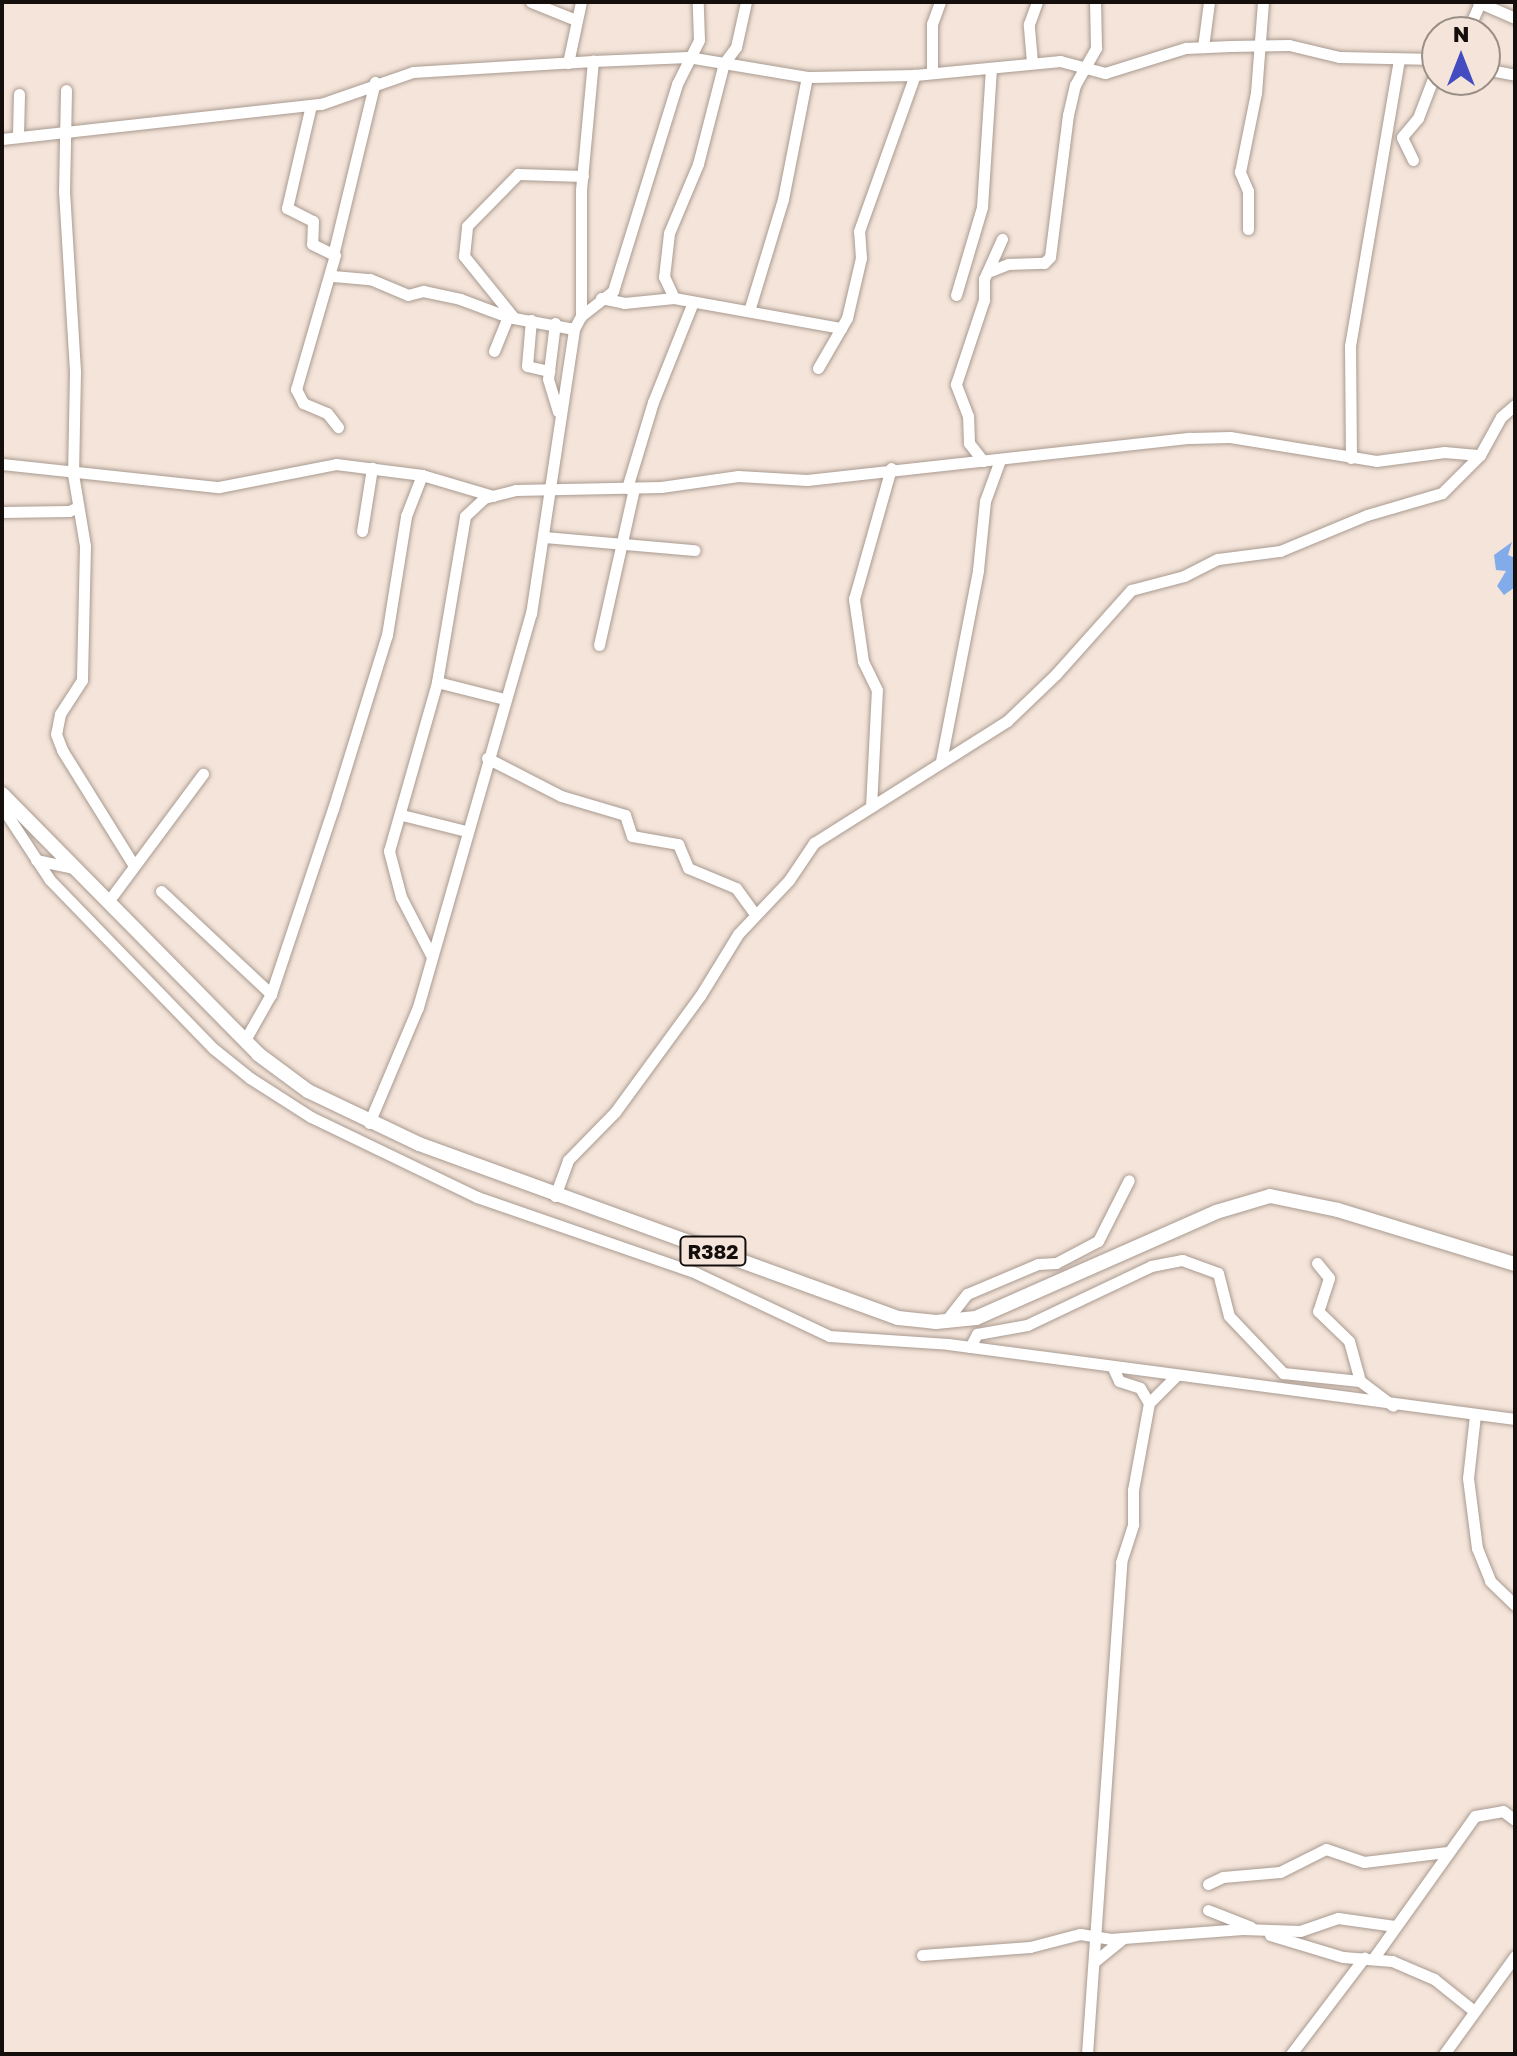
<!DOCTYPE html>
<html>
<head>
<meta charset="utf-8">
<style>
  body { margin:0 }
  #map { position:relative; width:1517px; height:2056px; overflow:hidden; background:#f4e4d9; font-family:"Golos Text",sans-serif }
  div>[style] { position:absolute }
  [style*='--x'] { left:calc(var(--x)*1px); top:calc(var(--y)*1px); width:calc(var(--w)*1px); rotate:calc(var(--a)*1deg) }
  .water>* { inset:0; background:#82ace9 }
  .roads { filter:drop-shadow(0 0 2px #a99a90) drop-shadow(0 0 2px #a99a90) }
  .minor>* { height:11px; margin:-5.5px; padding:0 5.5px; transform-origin:5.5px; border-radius:5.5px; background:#fff }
  .major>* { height:14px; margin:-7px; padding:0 7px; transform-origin:7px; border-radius:7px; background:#fff }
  span { translate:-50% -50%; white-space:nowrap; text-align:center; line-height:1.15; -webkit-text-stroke:7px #f4e4d9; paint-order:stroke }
  .shield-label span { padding:2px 6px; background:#f4e4d9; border:2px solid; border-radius:6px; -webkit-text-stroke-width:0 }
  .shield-label { font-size:20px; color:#140f0c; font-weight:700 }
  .frame { position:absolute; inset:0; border:4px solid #140f0c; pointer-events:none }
  .north { position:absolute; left:1421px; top:16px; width:80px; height:80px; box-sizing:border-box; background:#f4e4d9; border:2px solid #9a8f87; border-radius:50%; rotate:0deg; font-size:22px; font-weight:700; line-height:32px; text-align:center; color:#140f0c }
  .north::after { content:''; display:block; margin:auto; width:28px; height:36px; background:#434cc1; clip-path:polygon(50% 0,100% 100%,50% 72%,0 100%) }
</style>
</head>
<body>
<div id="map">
  <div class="water">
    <div style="clip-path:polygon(1512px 542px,1508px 555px,1515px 558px,1515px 587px,1504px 595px,1497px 586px,1506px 571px,1496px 570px,1494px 555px)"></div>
  </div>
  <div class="roads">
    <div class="minor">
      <div style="--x:531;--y:2;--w:48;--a:21.8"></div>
      <div style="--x:1478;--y:2;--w:40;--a:23.4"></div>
      <div style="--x:1467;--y:32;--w:32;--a:-66"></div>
      <div style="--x:1203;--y:47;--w:45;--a:-82.4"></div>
      <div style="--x:1032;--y:62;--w:38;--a:-95"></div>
      <div style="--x:1029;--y:24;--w:23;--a:-70"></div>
      <div style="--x:568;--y:63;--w:62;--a:-78"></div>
      <div style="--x:1485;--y:69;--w:31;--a:11"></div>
      <div style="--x:932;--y:73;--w:49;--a:-90"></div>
      <div style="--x:932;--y:24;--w:23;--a:-70"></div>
      <div style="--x:66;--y:90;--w:101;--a:91.1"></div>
      <div style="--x:64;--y:191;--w:181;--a:86.5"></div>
      <div style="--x:75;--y:372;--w:102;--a:91.1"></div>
      <div style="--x:73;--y:474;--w:73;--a:80.5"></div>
      <div style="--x:85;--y:546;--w:134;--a:91.3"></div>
      <div style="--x:82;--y:680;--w:40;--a:122.9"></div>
      <div style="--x:60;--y:714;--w:20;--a:101"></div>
      <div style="--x:56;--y:734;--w:17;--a:69"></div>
      <div style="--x:62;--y:750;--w:134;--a:58.1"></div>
      <div style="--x:311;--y:105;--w:106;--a:103.1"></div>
      <div style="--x:287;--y:208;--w:29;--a:27"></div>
      <div style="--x:313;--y:221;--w:23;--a:92"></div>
      <div style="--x:312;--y:244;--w:25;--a:26"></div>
      <div style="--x:335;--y:255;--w:140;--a:106.2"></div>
      <div style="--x:296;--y:389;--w:16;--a:63"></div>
      <div style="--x:303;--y:403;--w:26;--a:23"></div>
      <div style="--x:327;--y:413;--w:18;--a:52"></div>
      <div style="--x:18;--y:135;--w:41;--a:-88.6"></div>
      <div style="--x:2;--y:139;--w:321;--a:-6.3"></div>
      <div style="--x:321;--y:104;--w:97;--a:-19.2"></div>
      <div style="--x:413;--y:72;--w:180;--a:-3.5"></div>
      <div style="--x:593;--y:61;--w:95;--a:-2.4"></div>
      <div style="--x:688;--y:57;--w:121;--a:9.5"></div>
      <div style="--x:807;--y:77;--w:108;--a:-1.1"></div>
      <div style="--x:915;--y:75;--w:146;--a:-5.5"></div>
      <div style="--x:1060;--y:61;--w:47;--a:14.9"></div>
      <div style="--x:1105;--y:73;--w:85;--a:-17.2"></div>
      <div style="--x:1186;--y:48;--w:44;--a:-2.6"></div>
      <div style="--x:1230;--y:46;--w:59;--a:-1"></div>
      <div style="--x:1289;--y:45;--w:51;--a:13.5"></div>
      <div style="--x:1339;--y:57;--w:98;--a:1.2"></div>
      <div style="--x:1413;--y:160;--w:25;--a:-116"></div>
      <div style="--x:1402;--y:137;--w:25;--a:-50"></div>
      <div style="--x:1418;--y:118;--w:53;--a:-69.2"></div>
      <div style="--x:1248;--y:229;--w:38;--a:-90"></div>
      <div style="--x:1248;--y:191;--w:21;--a:-113"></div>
      <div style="--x:1240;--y:172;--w:81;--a:-78.6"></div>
      <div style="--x:1256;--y:93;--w:91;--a:-85.6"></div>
      <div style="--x:334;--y:251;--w:174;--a:-76.4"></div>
      <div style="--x:990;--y:271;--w:19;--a:-21"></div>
      <div style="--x:1008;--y:264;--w:36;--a:-2"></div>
      <div style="--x:1044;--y:263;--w:8;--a:-45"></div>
      <div style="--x:1050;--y:257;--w:143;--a:-82.8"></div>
      <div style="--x:1068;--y:115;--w:31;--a:-77"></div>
      <div style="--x:1075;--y:85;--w:43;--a:-60.4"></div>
      <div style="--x:1096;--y:48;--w:46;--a:-91.2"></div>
      <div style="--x:333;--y:276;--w:37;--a:5"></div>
      <div style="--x:370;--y:279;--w:41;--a:22.8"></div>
      <div style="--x:408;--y:295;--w:16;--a:-15"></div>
      <div style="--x:423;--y:291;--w:38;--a:12"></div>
      <div style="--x:460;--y:299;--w:51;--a:20.6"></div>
      <div style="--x:508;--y:317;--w:67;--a:10.3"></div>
      <div style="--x:956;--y:295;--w:92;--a:-73.5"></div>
      <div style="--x:982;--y:207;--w:138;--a:-86.3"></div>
      <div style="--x:601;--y:298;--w:24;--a:12"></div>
      <div style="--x:624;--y:303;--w:50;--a:-5.7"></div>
      <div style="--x:674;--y:298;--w:170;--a:10.2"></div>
      <div style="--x:674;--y:298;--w:23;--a:-115"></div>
      <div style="--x:664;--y:277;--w:44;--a:-83.5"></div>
      <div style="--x:669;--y:233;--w:75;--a:-67.2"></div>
      <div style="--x:698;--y:164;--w:104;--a:-75.6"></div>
      <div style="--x:724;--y:63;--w:20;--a:-53"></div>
      <div style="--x:736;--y:47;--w:46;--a:-77.5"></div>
      <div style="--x:749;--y:311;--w:117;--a:-73.1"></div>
      <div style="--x:783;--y:199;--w:124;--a:-78.9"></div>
      <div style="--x:581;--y:316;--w:126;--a:-90"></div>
      <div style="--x:581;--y:190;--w:130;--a:-84.7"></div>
      <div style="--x:514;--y:318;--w:80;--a:-128.9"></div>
      <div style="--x:464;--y:256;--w:30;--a:-84"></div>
      <div style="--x:467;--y:226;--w:73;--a:-45.6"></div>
      <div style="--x:518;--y:174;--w:65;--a:1.8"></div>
      <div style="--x:531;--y:320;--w:46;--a:95"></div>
      <div style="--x:527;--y:366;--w:23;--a:13"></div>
      <div style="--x:555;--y:323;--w:56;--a:97.1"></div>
      <div style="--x:548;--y:379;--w:34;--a:73"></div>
      <div style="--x:494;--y:351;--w:37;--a:-68"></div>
      <div style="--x:818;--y:368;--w:58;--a:-59.9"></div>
      <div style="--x:847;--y:318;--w:62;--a:-76.9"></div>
      <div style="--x:861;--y:258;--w:27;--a:-94"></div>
      <div style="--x:859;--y:231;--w:166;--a:-70.3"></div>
      <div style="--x:1351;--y:458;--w:112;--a:-90.5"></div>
      <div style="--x:1350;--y:346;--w:290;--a:-80.3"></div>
      <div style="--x:983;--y:461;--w:23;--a:-128"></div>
      <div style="--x:969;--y:443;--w:27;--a:-92"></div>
      <div style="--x:968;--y:416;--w:34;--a:-111"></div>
      <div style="--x:956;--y:384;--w:89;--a:-71.6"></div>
      <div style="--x:984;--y:300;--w:21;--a:-90"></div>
      <div style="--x:984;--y:279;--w:44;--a:-65.8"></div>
      <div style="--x:2;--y:464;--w:218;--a:6.1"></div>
      <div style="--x:219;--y:487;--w:119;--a:-11.1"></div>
      <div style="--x:336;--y:464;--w:87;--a:7.3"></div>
      <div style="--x:422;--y:475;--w:74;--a:16.5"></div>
      <div style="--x:627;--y:488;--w:90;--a:-73.2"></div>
      <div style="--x:653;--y:402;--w:108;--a:-68.2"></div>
      <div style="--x:2;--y:512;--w:67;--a:-0.9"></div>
      <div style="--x:69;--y:511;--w:10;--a:-24"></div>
      <div style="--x:362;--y:531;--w:64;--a:-81"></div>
      <div style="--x:544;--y:537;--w:151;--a:5"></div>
      <div style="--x:599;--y:645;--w:161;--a:-77.4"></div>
      <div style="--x:437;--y:682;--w:69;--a:14.2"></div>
      <div style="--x:487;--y:758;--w:83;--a:27.2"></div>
      <div style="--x:561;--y:796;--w:67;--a:16.5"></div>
      <div style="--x:625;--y:815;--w:22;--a:72"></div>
      <div style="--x:632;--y:836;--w:47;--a:9.9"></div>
      <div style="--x:678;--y:844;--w:26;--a:67"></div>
      <div style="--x:688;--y:868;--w:52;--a:22.6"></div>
      <div style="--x:736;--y:888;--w:32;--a:54"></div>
      <div style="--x:941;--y:761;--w:195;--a:-79"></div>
      <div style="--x:978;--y:570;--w:69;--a:-84.2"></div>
      <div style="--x:985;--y:501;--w:44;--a:-69.9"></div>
      <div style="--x:2;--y:807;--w:87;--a:56.7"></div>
      <div style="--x:50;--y:880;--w:235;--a:45.9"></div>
      <div style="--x:214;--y:1049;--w:46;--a:38.9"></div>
      <div style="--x:250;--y:1078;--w:72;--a:32.6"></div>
      <div style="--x:311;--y:1117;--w:184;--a:25.7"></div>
      <div style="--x:477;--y:1197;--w:232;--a:19.1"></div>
      <div style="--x:696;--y:1273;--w:147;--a:25.3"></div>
      <div style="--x:829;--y:1336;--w:119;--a:3.8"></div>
      <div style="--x:948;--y:1344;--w:572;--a:7.54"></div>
      <div style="--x:871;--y:807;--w:117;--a:-87.1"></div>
      <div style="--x:877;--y:690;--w:32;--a:-116"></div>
      <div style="--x:863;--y:661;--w:63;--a:-98.3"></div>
      <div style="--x:854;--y:599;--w:136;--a:-74.2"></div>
      <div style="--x:402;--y:815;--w:66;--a:14"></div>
      <div style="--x:36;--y:860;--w:39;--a:12"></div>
      <div style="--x:161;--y:891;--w:151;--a:43.1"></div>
      <div style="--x:110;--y:899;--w:156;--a:-53.4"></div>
      <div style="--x:431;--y:955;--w:65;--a:-117.3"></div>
      <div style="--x:401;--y:897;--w:48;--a:-104.6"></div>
      <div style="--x:389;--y:851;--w:176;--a:-74.1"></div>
      <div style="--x:437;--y:682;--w:168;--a:-80.4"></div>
      <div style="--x:465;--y:516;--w:26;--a:-43"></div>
      <div style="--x:484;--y:498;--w:32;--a:-14"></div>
      <div style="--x:515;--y:490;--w:146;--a:-1.2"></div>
      <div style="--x:661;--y:487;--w:78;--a:-8.1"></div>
      <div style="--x:738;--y:476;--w:69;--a:3.3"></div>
      <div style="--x:807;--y:480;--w:385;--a:-6.3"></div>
      <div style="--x:1190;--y:438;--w:40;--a:-1.4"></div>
      <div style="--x:1230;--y:437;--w:148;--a:9.3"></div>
      <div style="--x:1376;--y:461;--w:69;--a:-7.5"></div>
      <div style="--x:1444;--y:452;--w:36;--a:5"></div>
      <div style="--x:245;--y:1040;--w:53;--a:-60.5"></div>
      <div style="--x:271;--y:994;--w:195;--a:-71.5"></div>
      <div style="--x:333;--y:809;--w:182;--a:-72.8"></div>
      <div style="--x:387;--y:635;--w:121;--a:-80.9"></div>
      <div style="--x:406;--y:516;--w:44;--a:-68.7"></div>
      <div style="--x:369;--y:1123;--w:126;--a:-67.1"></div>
      <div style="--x:418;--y:1007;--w:409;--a:-74"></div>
      <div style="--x:531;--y:614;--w:288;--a:-81.4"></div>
      <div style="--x:574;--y:329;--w:15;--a:-62"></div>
      <div style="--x:581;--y:316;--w:41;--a:-38"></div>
      <div style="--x:613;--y:291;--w:217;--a:-72.8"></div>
      <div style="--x:677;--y:84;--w:49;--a:-63.4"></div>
      <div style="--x:699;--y:40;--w:38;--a:-92"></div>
      <div style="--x:555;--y:1196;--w:38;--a:-70"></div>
      <div style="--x:568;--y:1160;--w:67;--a:-45.6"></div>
      <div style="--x:615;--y:1112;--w:144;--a:-53.8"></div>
      <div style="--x:700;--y:996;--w:73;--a:-58.5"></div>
      <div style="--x:738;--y:934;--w:74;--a:-46.6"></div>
      <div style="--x:789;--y:880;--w:45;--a:-56"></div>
      <div style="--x:814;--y:843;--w:228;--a:-32.3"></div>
      <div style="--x:1007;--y:721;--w:68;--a:-43.8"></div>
      <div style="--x:1056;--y:674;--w:113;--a:-48.2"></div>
      <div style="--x:1131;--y:590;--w:55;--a:-14.8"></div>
      <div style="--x:1184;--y:576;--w:38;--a:-27"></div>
      <div style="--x:1218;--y:559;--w:63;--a:-7.4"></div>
      <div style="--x:1280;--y:551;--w:94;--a:-22.5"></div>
      <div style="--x:1367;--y:515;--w:78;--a:-16.3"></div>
      <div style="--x:1442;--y:493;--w:54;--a:-45"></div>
      <div style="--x:1480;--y:455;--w:43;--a:-61.1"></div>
      <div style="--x:1501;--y:417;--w:18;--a:-41"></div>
      <div style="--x:1317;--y:1263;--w:19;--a:51"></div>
      <div style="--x:1329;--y:1278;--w:35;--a:108"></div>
      <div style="--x:1318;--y:1311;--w:43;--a:44.1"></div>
      <div style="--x:1349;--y:1341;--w:41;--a:74.6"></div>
      <div style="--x:945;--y:1322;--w:36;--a:-52"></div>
      <div style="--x:967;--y:1294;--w:77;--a:-22.9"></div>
      <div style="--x:1038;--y:1264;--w:18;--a:-3"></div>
      <div style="--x:1056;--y:1263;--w:47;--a:-27.6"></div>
      <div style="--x:1098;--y:1241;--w:68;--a:-63.1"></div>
      <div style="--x:970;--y:1347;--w:15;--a:-62"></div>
      <div style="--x:977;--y:1334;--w:51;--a:-10.2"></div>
      <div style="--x:1027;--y:1325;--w:137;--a:-25.4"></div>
      <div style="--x:1151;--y:1266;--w:32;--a:-11"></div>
      <div style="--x:1182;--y:1260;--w:38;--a:20"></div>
      <div style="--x:1218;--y:1273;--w:44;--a:75.7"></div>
      <div style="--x:1229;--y:1316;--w:79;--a:46.5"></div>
      <div style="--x:1283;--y:1373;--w:77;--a:5.9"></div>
      <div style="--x:1360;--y:1381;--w:41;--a:37.1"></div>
      <div style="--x:1113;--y:1368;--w:14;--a:65"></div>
      <div style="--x:1119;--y:1381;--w:22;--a:18"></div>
      <div style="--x:1140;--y:1388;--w:17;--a:59"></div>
      <div style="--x:1475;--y:1415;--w:63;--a:96.3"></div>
      <div style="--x:1468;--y:1478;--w:71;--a:82.7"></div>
      <div style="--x:1477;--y:1548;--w:35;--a:68"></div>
      <div style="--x:1490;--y:1581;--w:35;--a:44"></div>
      <div style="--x:1208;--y:1884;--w:17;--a:-25"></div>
      <div style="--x:1223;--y:1877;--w:57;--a:-5"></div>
      <div style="--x:1280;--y:1872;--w:51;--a:-26.6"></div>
      <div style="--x:1326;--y:1849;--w:40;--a:18.9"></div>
      <div style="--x:1364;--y:1862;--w:84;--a:-6.9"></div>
      <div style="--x:1208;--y:1910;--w:46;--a:21.6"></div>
      <div style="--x:1270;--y:1935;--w:76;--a:16.8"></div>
      <div style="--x:1343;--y:1957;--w:49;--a:4.7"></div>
      <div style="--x:1392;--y:1961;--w:46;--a:23.2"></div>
      <div style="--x:1434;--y:1979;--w:51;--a:38.7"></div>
      <div style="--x:922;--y:1955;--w:108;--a:-4.2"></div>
      <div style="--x:1030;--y:1947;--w:52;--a:-14.6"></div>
      <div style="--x:1080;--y:1934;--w:30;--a:9"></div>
      <div style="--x:1110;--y:1939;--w:133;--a:-4.3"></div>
      <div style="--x:1243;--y:1929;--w:57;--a:2"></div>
      <div style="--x:1300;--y:1931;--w:40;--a:-18.9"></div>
      <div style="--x:1338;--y:1918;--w:57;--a:8.1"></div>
      <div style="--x:1375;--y:1956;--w:172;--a:-54.5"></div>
      <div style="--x:1475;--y:1816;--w:28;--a:-10"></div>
      <div style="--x:1503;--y:1811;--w:15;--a:37"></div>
      <div style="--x:1094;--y:1962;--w:38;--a:-39"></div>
      <div style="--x:1087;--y:2054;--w:493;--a:-86"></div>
      <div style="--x:1121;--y:1562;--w:40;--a:-72"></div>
      <div style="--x:1133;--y:1524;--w:34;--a:-90"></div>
      <div style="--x:1133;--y:1490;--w:88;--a:-79.6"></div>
      <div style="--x:1149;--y:1403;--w:40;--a:-45"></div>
      <div style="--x:1291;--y:2054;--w:121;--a:-52.8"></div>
      <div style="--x:1444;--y:2054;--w:121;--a:-54.1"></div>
    </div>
    <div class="major">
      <div style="--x:2;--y:794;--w:365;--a:45.4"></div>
      <div style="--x:258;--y:1054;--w:62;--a:36.5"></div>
      <div style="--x:308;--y:1091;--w:123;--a:25.5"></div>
      <div style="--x:419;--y:1144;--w:510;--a:19.96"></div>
      <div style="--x:898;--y:1318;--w:38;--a:6"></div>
      <div style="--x:936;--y:1322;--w:40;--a:-5.7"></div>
      <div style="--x:976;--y:1318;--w:262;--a:-23.8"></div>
      <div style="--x:1216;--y:1212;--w:56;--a:-16.5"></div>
      <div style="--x:1270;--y:1196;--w:69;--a:11.6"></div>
      <div style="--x:1338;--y:1210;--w:185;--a:17"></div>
    </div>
  </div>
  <div class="shield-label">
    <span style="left:713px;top:1251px">R382</span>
  </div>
  <div class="frame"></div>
  <div class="north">N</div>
</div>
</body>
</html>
